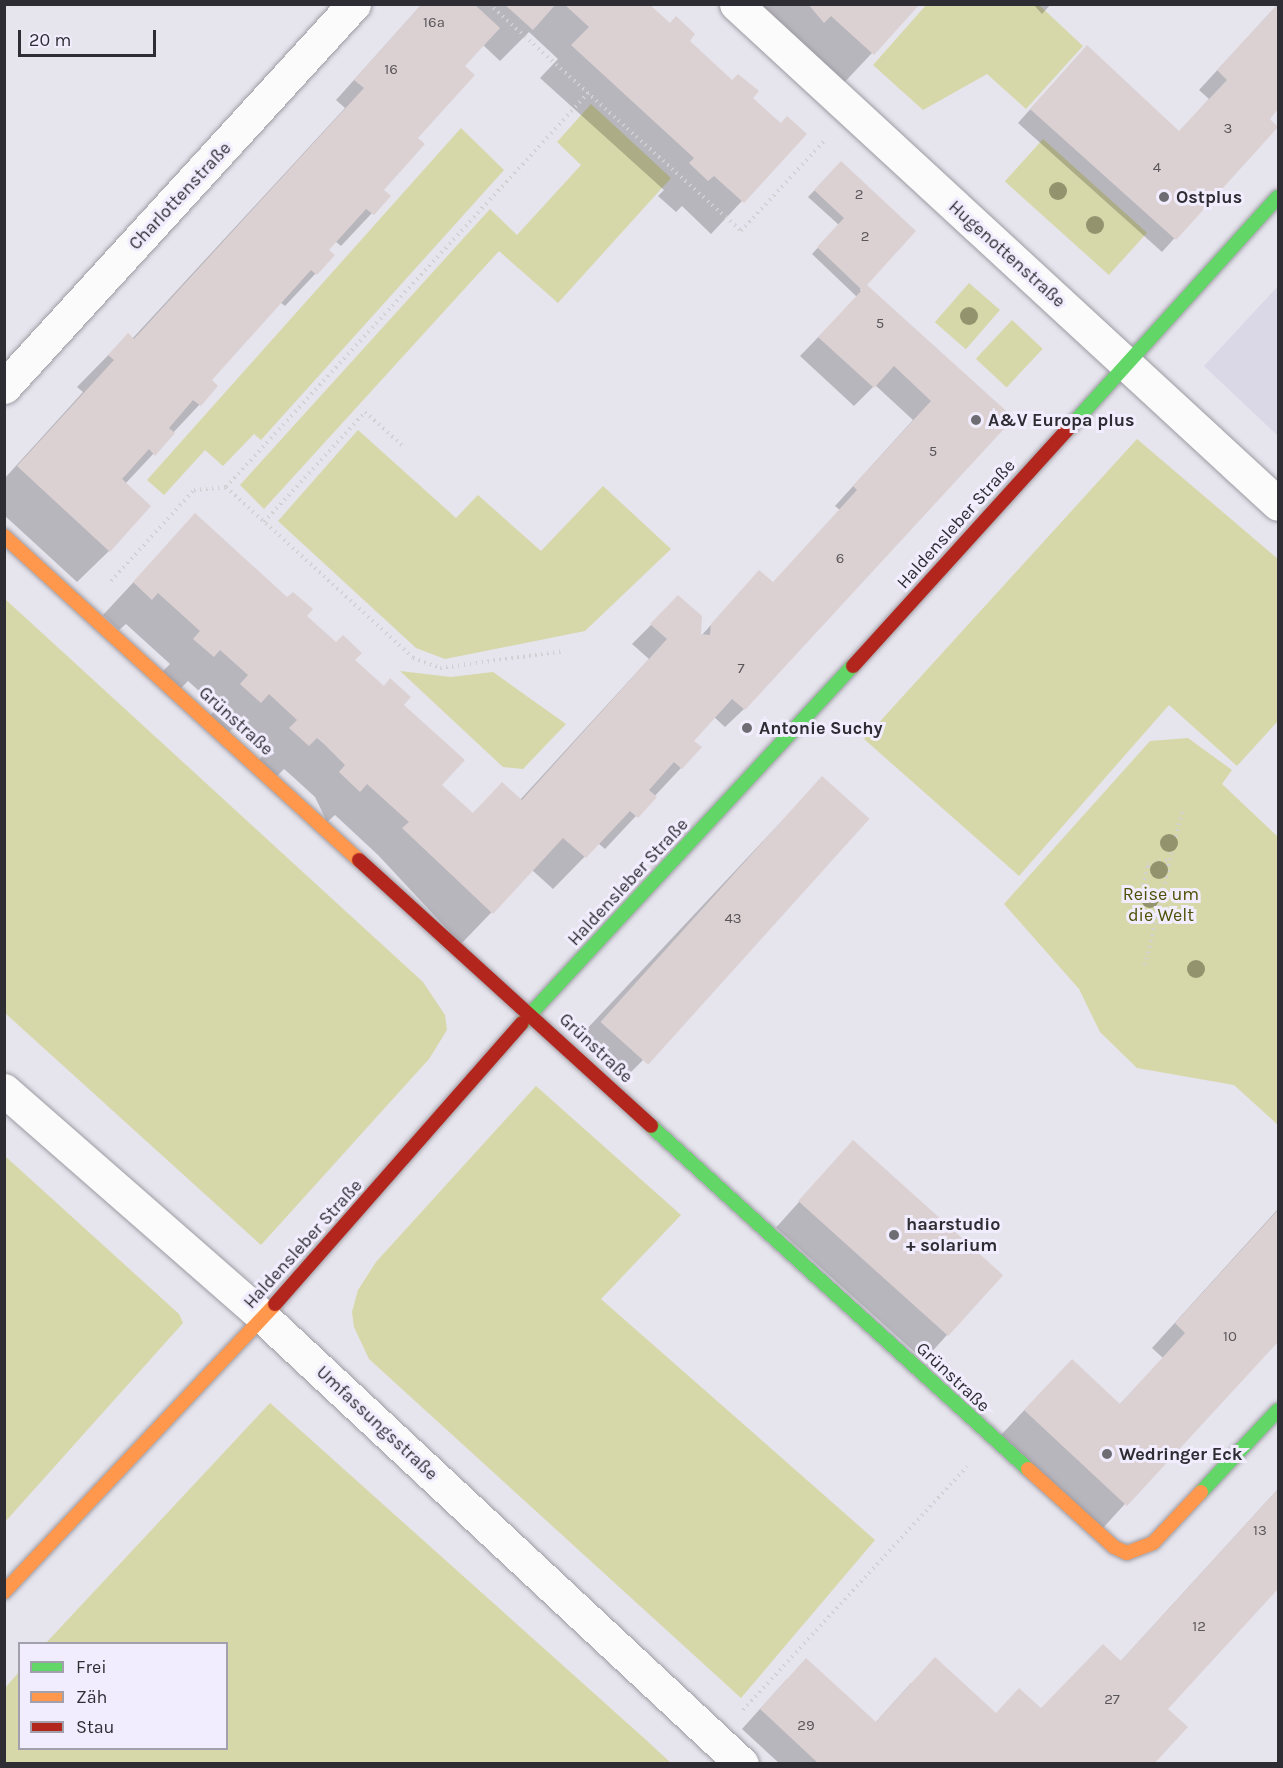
<!DOCTYPE html>
<html>
<head>
<meta charset="utf-8">
<style>
  body { margin:0 }
  #map { position:relative; width:1283px; height:1768px; overflow:hidden; background:#e6e4ed; font-family:Karla,sans-serif }
  div>[style] { position:absolute }
  [style*='--x'] { left:calc(var(--x)*1px); top:calc(var(--y)*1px); width:calc(var(--w)*1px); rotate:calc(var(--a)*1deg) }
  .built>* { inset:0; background:#dad8e7 }
  .green>* { inset:0; background:#d7d8a9; transform-origin:0 0 }
  .shadow>* { inset:0; background:#0003; transform-origin:0 0 }
  .building>* { inset:0; background:#dcd1d2; transform-origin:0 0 }
  .path>* { height:4px; margin-top:-2px; transform-origin:0; background:repeating-linear-gradient(90deg,#d1d0d3 0 1.5px,transparent 0 6px) }
  .roads { filter:drop-shadow(0 0 2px #9d9ba2) drop-shadow(0 0 2px #9d9ba2) }
  .street>* { height:33px; margin:-16.5px; padding:0 16.5px; transform-origin:16.5px; border-radius:16.5px; background:#fbfbfc }
  .fast>* { height:14px; margin:-7px; padding:0 7px; transform-origin:7px; border-radius:7px; background:#63d668 }
  .slow>* { height:14px; margin:-7px; padding:0 7px; transform-origin:7px; border-radius:7px; background:#ff974d }
  .jam>* { height:14px; margin:-7px; padding:0 7px; transform-origin:7px; border-radius:7px; background:#b3261e }
  .trees>* { width:18px; height:18px; margin:-9px; border-radius:50%; background:#93936e }
  .dots>* { width:16px; height:16px; translate:-50% -50%; box-sizing:border-box; border:3px solid #f1edfe; border-radius:50% }
  span { translate:-50% -50%; white-space:nowrap; text-align:center; line-height:1.15; -webkit-text-stroke:6px #f1edfe; paint-order:stroke }
  .number-label { font-size:15px; color:#5a575c }
  .number-label span { -webkit-text-stroke-width:0 }
  .street-label { font-size:18px; color:#2e2d33 }
  .poi-label { font-size:18px; color:#2e2d33; font-weight:700 }
  .left { translate:0 -50%; text-align:left }
  .park-label { font-size:18px; color:#4f5006 }
  .frame { position:absolute; inset:0; border:6px solid #2e2d33; pointer-events:none }
  .legend { position:absolute; left:18px; top:1642px; width:210px; height:108px; box-sizing:border-box; background:#f1edfe; border:2px solid #a3a0ad; margin:0; padding:8px 10px; list-style:none; font-size:18px; color:#2e2d33 }
  .legend li { display:flex; align-items:center; gap:12px; height:30px }
  .legend b { width:30px; border:2px solid #a3a0ad }
  .scale { position:absolute; left:18px; top:30px; width:138px; height:27px; box-sizing:border-box; border:3px solid #2e2d33; border-top:0; padding-left:8px; font-size:18px; line-height:21px; white-space:nowrap; color:#2e2d33; -webkit-text-stroke:4px #f1edfe; paint-order:stroke }
</style>
</head>
<body>
<div id="map">
  <div class="built">
    <div style="clip-path:polygon(1278px 286px,1278px 436px,1204px 366px)"></div>
  </div>
  <div class="green">
    <div style="clip-path:polygon(927px 4px,1039px 5px,1083px 46px,1026px 109px,987px 74px,923px 110px,873px 65px)"></div>
    <div style="clip-path:polygon(591px 104px,671px 178px,558px 303px,499px 251px,264px 509px,240px 485px,490px 209px,517px 235px,581px 165px,557px 142px)"></div>
    <div style="clip-path:polygon(461px 128px,504px 170px,261px 440px,254px 434px,223px 466px,205px 450px,164px 495px,147px 480px)"></div>
    <div style="left:1043px;top:139px;width:140px;height:57px;rotate:42deg"></div>
    <div style="left:969px;top:283px;width:41px;height:52px;rotate:41deg"></div>
    <div style="left:1012px;top:320px;width:42px;height:53px;rotate:43deg"></div>
    <div style="clip-path:polygon(358px 430px,456px 518px,478px 495px,541px 551px,603px 486px,671px 549px,585px 631px,445px 659px,416px 648px,278px 521px)"></div>
    <div style="clip-path:polygon(1137px 439px,1278px 559px,1278px 721px,1237px 766px,1169px 705px,1019px 876px,864px 739px)"></div>
    <div style="clip-path:polygon(5px 599px,423px 982px,445px 1015px,447px 1030px,429px 1059px,261px 1245px,5px 1013px)"></div>
    <div style="clip-path:polygon(400px 671px,451px 677px,493px 672px,566px 724px,523px 769px,503px 767px)"></div>
    <div style="clip-path:polygon(1188px 738px,1232px 770px,1222px 784px,1278px 837px,1278px 1125px,1234px 1085px,1137px 1068px,1100px 1032px,1079px 989px,1004px 904px,1150px 741px)"></div>
    <div style="clip-path:polygon(536px 1086px,681px 1215px,601px 1299px,875px 1540px,741px 1698px,369px 1359px,354px 1327px,352px 1312px,358px 1290px,376px 1262px)"></div>
    <div style="clip-path:polygon(5px 1156px,179px 1314px,183px 1323px,5px 1522px)"></div>
    <div style="clip-path:polygon(270px 1403px,645px 1739px,671px 1763px,5px 1763px,5px 1688px,19px 1672px,20px 1748px,226px 1748px,226px 1644px,46px 1643px)"></div>
  </div>
  <div class="shadow">
    <div style="clip-path:polygon(422px 4px,647px 4px,780px 125px,805px 134px,711px 234px,682px 206px,676px 212px,658px 196px,664px 190px,540px 78px,558px 59px,529px 32px,500px 61px,483px 45px,463px 66px,382px 190px,388px 196px,341px 246px,335px 241px,327px 250px,333px 255px,285px 306px,280px 302px,209px 380px,216px 387px,125px 484px,109px 551px,77px 582px,4px 515px,4px 479px,83px 392px,77px 387px,128px 335px,132px 339px,345px 108px,336px 100px)"></div>
    <div style="clip-path:polygon(752px 4px,918px 4px,841px 86px)"></div>
    <div style="clip-path:polygon(1033px 4px,1051px 4px,1042px 14px)"></div>
    <div style="clip-path:polygon(1278px 4px,1278px 107px,1267px 120px,1275px 127px,1162px 252px,1018px 123px,1043px 95px,1178px 133px,1209px 99px,1199px 90px)"></div>
    <div style="clip-path:polygon(841px 163px,914px 231px,860px 290px,1012px 418px,744px 709px,725px 727px,714px 717px,692px 741px,681px 768px,605px 849px,598px 843px,553px 889px,532px 870px,461px 944px,378px 855px,335px 815px,327px 822px,315px 797px,292px 776px,284px 769px,277px 776px,259px 760px,266px 752px,236px 725px,228px 733px,210px 716px,217px 707px,188px 681px,181px 688px,162px 672px,170px 664px,126px 624px,119px 630px,103px 615px,195px 516px,402px 705px,440px 785px,472px 814px,502px 784px,520px 800px,649px 659px,632px 644px,679px 597px,700px 637px,759px 572px,772px 584px,840px 510px,835px 506px,913px 420px,875px 385px,854px 406px,800px 356px,857px 297px,812px 254px,839px 225px,808px 197px)"></div>
    <div style="clip-path:polygon(810px 791px,642px 1061px,629px 1074px,584px 1032px)"></div>
    <div style="left:853px;top:1142px;width:199px;height:115px;rotate:42deg"></div>
    <div style="clip-path:polygon(1278px 1209px,1278px 1337px,1102px 1529px,1001px 1435px,1048px 1385px,1119px 1405px,1163px 1358px,1152px 1348px)"></div>
    <div style="clip-path:polygon(1278px 1489px,1278px 1586px,1166px 1709px,1152px 1764px,780px 1764px,742px 1729px,787px 1679px,875px 1723px,911px 1683px,995px 1714px,1040px 1710px,1120px 1662px)"></div>
  </div>
  <div class="building">
    <div style="clip-path:polygon(422px 4px,474px 4px,500px 28px,465px 66px,475px 75px,418px 138px,425px 144px,384px 190px,391px 196px,374px 215px,366px 209px,329px 250px,335px 255px,317px 275px,311px 270px,212px 380px,218px 386px,201px 406px,193px 400px,169px 428px,175px 433px,155px 456px,149px 449px,122px 479px,151px 506px,110px 552px,17px 466px,114px 360px,108px 355px,128px 333px,134px 339px,364px 88px,354px 80px)"></div>
    <div style="clip-path:polygon(504px 4px,556px 4px,533px 30px)"></div>
    <div style="clip-path:polygon(564px 4px,649px 4px,670px 23px,676px 16px,695px 34px,690px 41px,732px 80px,738px 74px,759px 91px,753px 98px,775px 118px,781px 123px,787px 116px,807px 134px,744px 203px,714px 176px,708px 181px,689px 163px,694px 158px,571px 45px,589px 27px)"></div>
    <div style="clip-path:polygon(808px 4px,920px 4px,874px 55px,831px 16px,824px 23px)"></div>
    <div style="clip-path:polygon(1278px 4px,1278px 109px,1270px 119px,1278px 127px,1176px 240px,1030px 109px,1087px 45px,1179px 131px,1227px 80px,1217px 70px)"></div>
    <div style="clip-path:polygon(841px 161px,916px 231px,867px 285px,1014px 418px,745px 710px,732px 699px,694px 741px,702px 747px,682px 769px,674px 762px,649px 790px,657px 797px,638px 818px,630px 811px,586px 858px,563px 838px,493px 914px,402px 828px,409px 822px,367px 784px,360px 792px,339px 772px,345px 765px,324px 744px,317px 738px,309px 746px,289px 728px,297px 720px,269px 694px,261px 703px,240px 684px,248px 675px,220px 650px,214px 657px,193px 639px,200px 631px,158px 593px,152px 600px,133px 582px,195px 513px,287px 597px,293px 592px,313px 609px,307px 616px,336px 642px,343px 635px,362px 653px,355px 660px,384px 686px,390px 678px,411px 697px,404px 705px,465px 760px,442px 785px,473px 813px,502px 782px,522px 800px,667px 639px,650px 624px,678px 595px,702px 616px,701px 634px,710px 635px,711px 624px,759px 570px,773px 582px,857px 490px,853px 486px,931px 401px,894px 366px,874px 388px,818px 337px,862px 290px,817px 247px,844px 218px,814px 190px)"></div>
    <div style="left:822px;top:776px;width:64px;height:331px;rotate:42deg"></div>
    <div style="left:853px;top:1140px;width:202px;height:82px;rotate:42deg"></div>
    <div style="clip-path:polygon(1278px 1210px,1278px 1342px,1127px 1506px,1024px 1410px,1072px 1359px,1120px 1404px,1185px 1333px,1175px 1323px)"></div>
    <div style="clip-path:polygon(1278px 1489px,1278px 1589px,1168px 1709px,1188px 1727px,1154px 1764px,819px 1764px,760px 1709px,806px 1658px,876px 1722px,935px 1657px,996px 1713px,1019px 1688px,1041px 1708px,1103px 1644px,1121px 1661px)"></div>
  </div>
  <div class="path">
    <div style="--x:489;--y:4;--w:339;--a:42"></div>
    <div style="--x:741;--y:231;--w:122;--a:-47.3"></div>
    <div style="--x:226;--y:487;--w:253;--a:42.4"></div>
    <div style="--x:413;--y:658;--w:29;--a:20"></div>
    <div style="--x:440;--y:668;--w:125;--a:-7.8"></div>
    <div style="--x:264;--y:522;--w:149;--a:-47.4"></div>
    <div style="--x:365;--y:412;--w:52;--a:41.9"></div>
    <div style="--x:111;--y:581;--w:123;--a:-47.6"></div>
    <div style="--x:194;--y:490;--w:32;--a:-5"></div>
    <div style="--x:226;--y:487;--w:536;--a:-47.42"></div>
    <div style="--x:1163;--y:895;--w:22;--a:-170"></div>
    <div style="--x:1141;--y:891;--w:27;--a:-75"></div>
    <div style="--x:1148;--y:865;--w:24;--a:-12"></div>
    <div style="--x:1145;--y:965;--w:162;--a:-76.4"></div>
    <div style="--x:743;--y:1710;--w:331;--a:-47.4"></div>
  </div>
  <div class="roads">
    <div class="street">
      <div style="--x:736;--y:4;--w:737;--a:42.69"></div>
      <div style="--x:4;--y:387;--w:519;--a:-47.58"></div>
      <div style="--x:4;--y:1090;--w:344;--a:41.2"></div>
      <div style="--x:263;--y:1317;--w:655;--a:43.02"></div>
    </div>
    <div class="fast">
      <div style="--x:1070;--y:427;--w:310;--a:-47.9"></div>
      <div style="--x:522;--y:1023;--w:487;--a:-47.2"></div>
      <div style="--x:651;--y:1126;--w:510;--a:42.3"></div>
      <div style="--x:1201;--y:1492;--w:112;--a:-46.8"></div>
    </div>
    <div class="slow">
      <div style="--x:4;--y:536;--w:481;--a:42.4"></div>
      <div style="--x:1028;--y:1469;--w:116;--a:42.2"></div>
      <div style="--x:1114;--y:1547;--w:14;--a:25"></div>
      <div style="--x:1127;--y:1553;--w:28;--a:-21"></div>
      <div style="--x:1153;--y:1543;--w:70;--a:-46.7"></div>
      <div style="--x:4;--y:1592;--w:395;--a:-46.7"></div>
    </div>
    <div class="jam">
      <div style="--x:853;--y:666;--w:323;--a:-47.8"></div>
      <div style="--x:359;--y:860;--w:395;--a:42.3"></div>
      <div style="--x:275;--y:1304;--w:374;--a:-48.7"></div>
    </div>
  </div>
  <div class="trees">
    <div style="left:1058px;top:191px"></div>
    <div style="left:1095px;top:225px"></div>
    <div style="left:969px;top:316px"></div>
    <div style="left:1169px;top:843px"></div>
    <div style="left:1159px;top:870px"></div>
    <div style="left:1150px;top:899px"></div>
    <div style="left:1196px;top:969px"></div>
  </div>
  <div class="dots">
    <div style="left:1164px;top:197px;background:#6e6d74"></div>
    <div style="left:976px;top:420px;background:#6e6d74"></div>
    <div style="left:747px;top:728px;background:#6e6d74"></div>
    <div style="left:894px;top:1235px;background:#6e6d74"></div>
    <div style="left:1107px;top:1454px;background:#6e6d74"></div>
  </div>
  <div class="number-label">
    <span style="left:434px;top:23px">16a</span>
    <span style="left:391px;top:70px">16</span>
    <span style="left:1228px;top:129px">3</span>
    <span style="left:1157px;top:168px">4</span>
    <span style="left:859px;top:195px">2</span>
    <span style="left:865px;top:237px">2</span>
    <span style="left:880px;top:324px">5</span>
    <span style="left:933px;top:452px">5</span>
    <span style="left:840px;top:559px">6</span>
    <span style="left:741px;top:669px">7</span>
    <span style="left:733px;top:919px">43</span>
    <span style="left:1230px;top:1337px">10</span>
    <span style="left:1260px;top:1531px">13</span>
    <span style="left:1199px;top:1627px">12</span>
    <span style="left:1112px;top:1700px">27</span>
    <span style="left:806px;top:1726px">29</span>
  </div>
  <div class="street-label">
    <span style="left:180px;top:196px;rotate:-47deg">Charlottenstraße</span>
    <span style="left:1007px;top:254px;rotate:42deg">Hugenottenstraße</span>
    <span style="left:956px;top:524px;rotate:-48deg">Haldensleber Straße</span>
    <span style="left:236px;top:721px;rotate:42deg">Grünstraße</span>
    <span style="left:628px;top:882px;rotate:-47deg">Haldensleber Straße</span>
    <span style="left:596px;top:1048px;rotate:43deg">Grünstraße</span>
    <span style="left:303px;top:1244px;rotate:-48deg">Haldensleber Straße</span>
    <span style="left:953px;top:1377px;rotate:43deg">Grünstraße</span>
    <span style="left:377px;top:1423px;rotate:43deg">Umfassungsstraße</span>
  </div>
  <div class="poi-label">
    <span class="left" style="left:1176px;top:197px">Ostplus</span>
    <span class="left" style="left:988px;top:420px">A&amp;V Europa plus</span>
    <span class="left" style="left:759px;top:728px">Antonie Suchy</span>
    <span class="left" style="left:906px;top:1235px">haarstudio<br>+ solarium</span>
    <span class="left" style="left:1119px;top:1454px">Wedringer Eck</span>
  </div>
  <div class="park-label">
    <span style="left:1161px;top:905px">Reise um<br>die Welt</span>
  </div>
  <div class="frame"></div>
  <ul class="legend">
  <li><b style="height:8px;background:#63d668"></b>Frei</li>
  <li><b style="height:8px;background:#ff974d"></b>Zäh</li>
  <li><b style="height:8px;background:#b3261e"></b>Stau</li>
  </ul>
  <div class="scale">20 m</div>
</div>
</body>
</html>
